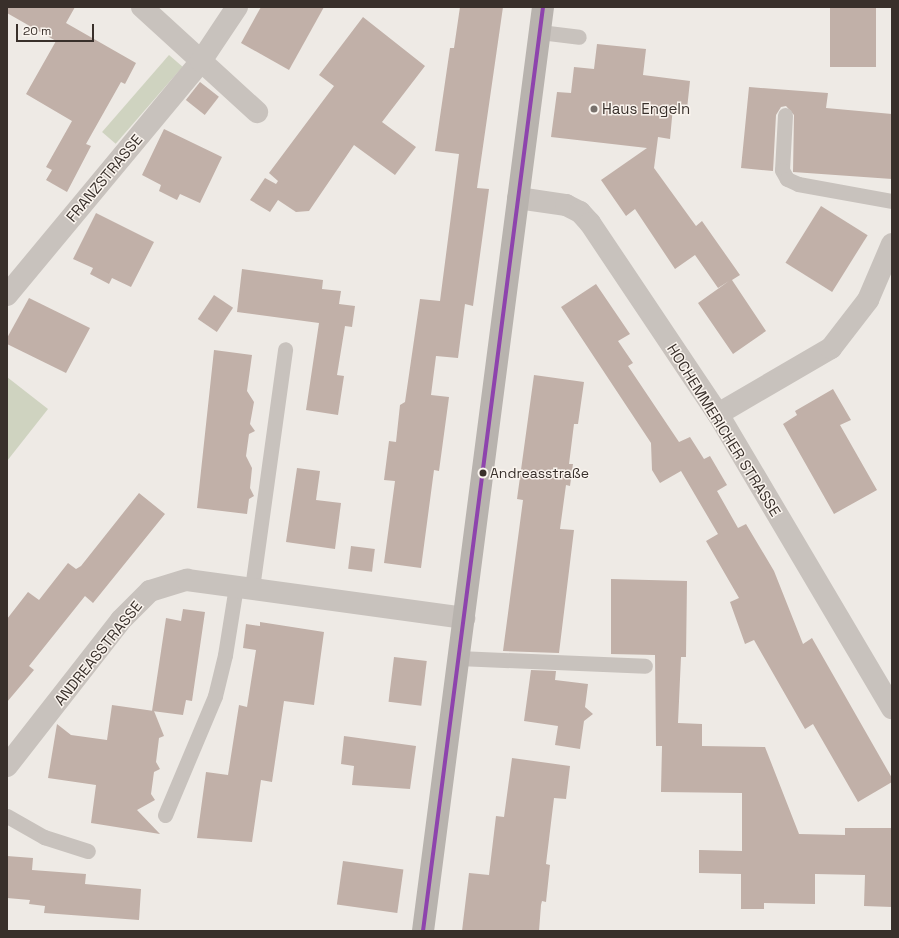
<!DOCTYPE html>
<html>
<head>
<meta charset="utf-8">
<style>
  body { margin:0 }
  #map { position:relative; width:899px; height:938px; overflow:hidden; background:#eeeae5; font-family:"Space Grotesk",sans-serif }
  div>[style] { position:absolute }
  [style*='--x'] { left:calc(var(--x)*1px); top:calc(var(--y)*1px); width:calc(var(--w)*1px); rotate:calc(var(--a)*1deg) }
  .green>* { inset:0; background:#cfd3c0; transform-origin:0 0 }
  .building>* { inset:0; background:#c1b0a8; transform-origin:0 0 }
  .lane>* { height:15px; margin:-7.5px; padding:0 7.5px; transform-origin:7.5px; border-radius:7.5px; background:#c8c2bd }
  .street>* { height:22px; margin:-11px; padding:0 11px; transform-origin:11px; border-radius:11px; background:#c8c2bd }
  .secondary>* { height:22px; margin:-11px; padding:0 11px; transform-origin:11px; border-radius:11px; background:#b8b3ae }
  .bus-1>* { height:4px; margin:-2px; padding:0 2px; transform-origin:2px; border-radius:2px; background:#8e44ad }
  .dots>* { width:11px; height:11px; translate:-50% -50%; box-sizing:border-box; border:2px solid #faf4ee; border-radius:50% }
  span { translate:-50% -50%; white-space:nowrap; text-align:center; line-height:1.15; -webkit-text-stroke:3px #faf4ee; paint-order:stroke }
  .bus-label { font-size:14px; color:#39302b }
  .left { translate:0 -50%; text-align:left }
  .poi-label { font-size:15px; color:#39302b }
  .street-label { font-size:15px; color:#39302b }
  .frame { position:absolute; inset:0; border:8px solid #39302b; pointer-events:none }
  .scale { position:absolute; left:16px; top:24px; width:78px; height:18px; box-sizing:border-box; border:2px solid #39302b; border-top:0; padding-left:5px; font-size:12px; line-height:14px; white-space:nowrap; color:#39302b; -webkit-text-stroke:3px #faf4ee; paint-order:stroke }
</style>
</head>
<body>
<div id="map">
  <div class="green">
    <div style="left:169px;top:55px;width:18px;height:102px;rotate:41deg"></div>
    <div style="clip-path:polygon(7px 377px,48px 409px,7px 461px)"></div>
  </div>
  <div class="building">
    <div style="clip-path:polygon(7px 7px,75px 7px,66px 23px,136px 63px,125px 84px,121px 82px,86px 144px,91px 146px,67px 192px,46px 180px,52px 170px,46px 167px,72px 121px,26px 94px,56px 41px,7px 13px)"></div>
    <div style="clip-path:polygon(261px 7px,324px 7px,289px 70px,241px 43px)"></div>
    <div style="clip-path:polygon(460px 7px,503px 7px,477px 188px,489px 189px,473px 306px,465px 304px,458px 358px,436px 356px,431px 395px,449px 397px,439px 471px,434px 470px,421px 568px,384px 563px,395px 481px,384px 480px,389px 441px,396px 442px,400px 405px,405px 402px,420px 299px,440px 301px,459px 154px,435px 151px,450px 48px,454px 48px)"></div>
    <div style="left:830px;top:7px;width:46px;height:60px"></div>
    <div style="clip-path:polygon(363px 17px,425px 66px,382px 122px,416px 147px,395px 175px,354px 145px,309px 211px,296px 212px,278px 200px,270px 212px,250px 200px,265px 178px,276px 184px,278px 181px,269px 173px,334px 86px,319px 75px)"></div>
    <div style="clip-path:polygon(597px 44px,646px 49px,643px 75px,690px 81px,687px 109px,673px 107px,670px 139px,658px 137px,654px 168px,696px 226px,702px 221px,740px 275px,732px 280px,766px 331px,733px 354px,698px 303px,729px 281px,718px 288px,695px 255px,675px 269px,635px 209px,626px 216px,601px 180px,647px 148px,551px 137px,557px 92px,571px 93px,574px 67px,594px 69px)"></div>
    <div style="left:200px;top:82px;width:24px;height:23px;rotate:38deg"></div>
    <div style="clip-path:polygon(749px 87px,828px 93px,826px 108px,892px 114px,892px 179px,793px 172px,794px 115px,786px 106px,781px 107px,776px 115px,773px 171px,741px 168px)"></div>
    <div style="clip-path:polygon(164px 129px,222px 157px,200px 203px,180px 194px,177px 200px,159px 191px,161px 185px,142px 175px)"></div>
    <div style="left:821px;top:206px;width:55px;height:67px;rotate:32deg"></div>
    <div style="clip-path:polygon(96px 213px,154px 242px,131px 287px,112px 278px,109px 284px,90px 274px,93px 268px,73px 259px)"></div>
    <div style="clip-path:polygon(242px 269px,323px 280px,322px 289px,341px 291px,339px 304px,355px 306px,352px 327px,345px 326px,337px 375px,344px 376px,338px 415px,306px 410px,319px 323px,237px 312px)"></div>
    <div style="clip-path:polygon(596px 284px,630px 334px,618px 341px,633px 363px,628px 366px,679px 442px,690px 437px,704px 459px,710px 456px,727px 485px,717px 491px,738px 528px,746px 524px,774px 571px,803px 644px,812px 638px,892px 778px,892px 782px,858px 802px,813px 724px,805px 729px,754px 640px,745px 644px,730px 602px,739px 598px,706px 541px,718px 534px,681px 471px,660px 483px,652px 470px,651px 443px,561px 307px)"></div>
    <div style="left:214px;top:295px;width:23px;height:29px;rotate:34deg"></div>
    <div style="clip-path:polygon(29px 298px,90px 328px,66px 373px,7px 344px,7px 338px)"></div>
    <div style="clip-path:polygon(214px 350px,252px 355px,247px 391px,254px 402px,250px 424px,255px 431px,249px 434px,246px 456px,252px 468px,250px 488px,254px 496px,249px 499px,247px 514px,197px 508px)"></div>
    <div style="clip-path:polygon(534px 375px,584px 382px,578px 424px,574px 424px,569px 464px,573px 464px,570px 486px,566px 485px,560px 529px,574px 530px,559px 653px,503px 651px,523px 500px,517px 499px)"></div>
    <div style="clip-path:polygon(833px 389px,851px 420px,840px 425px,877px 490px,834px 514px,783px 424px,797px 415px,795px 411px)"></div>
    <div style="clip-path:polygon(297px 468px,320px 471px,316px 500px,341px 503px,335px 549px,286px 542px)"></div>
    <div style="clip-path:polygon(139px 493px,165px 514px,93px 603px,85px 596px,29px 666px,34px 670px,7px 702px,7px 619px,28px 592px,39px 600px,68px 563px,76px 569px,81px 566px)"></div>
    <div style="left:351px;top:546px;width:24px;height:23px;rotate:7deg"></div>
    <div style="clip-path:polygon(611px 579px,687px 581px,686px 657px,681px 657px,678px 723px,702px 724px,702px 746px,765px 747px,799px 834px,845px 835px,845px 828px,892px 828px,892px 907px,864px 906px,865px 875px,815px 874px,815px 904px,764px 903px,764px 909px,741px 909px,741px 874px,699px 873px,699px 850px,742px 851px,742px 793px,661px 792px,662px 746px,656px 746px,655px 655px,611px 654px)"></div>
    <div style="clip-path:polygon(183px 609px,205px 612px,192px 701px,186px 700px,183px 715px,152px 711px,166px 618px,181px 621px)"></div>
    <div style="clip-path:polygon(260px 622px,324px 632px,314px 705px,284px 701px,272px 782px,261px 780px,252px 842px,197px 838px,206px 772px,228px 775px,239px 705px,247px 707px,256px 650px,243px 648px,246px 624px,260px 626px)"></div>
    <div style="left:394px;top:657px;width:33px;height:45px;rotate:7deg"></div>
    <div style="clip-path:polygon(531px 670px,556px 671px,555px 680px,588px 684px,585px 707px,593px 714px,584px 721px,580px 749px,555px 745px,558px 726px,524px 721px)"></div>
    <div style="clip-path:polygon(112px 705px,154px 711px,164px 736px,159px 738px,156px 762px,160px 769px,154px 772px,151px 794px,155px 800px,137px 810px,160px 834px,91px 823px,96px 785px,48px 778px,57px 724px,71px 735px,107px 740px)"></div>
    <div style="clip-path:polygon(344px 736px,416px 746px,410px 789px,352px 785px,354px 766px,341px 764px)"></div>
    <div style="clip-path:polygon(512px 758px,570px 766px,566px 799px,554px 798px,546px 864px,550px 865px,546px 902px,542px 901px,541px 905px,539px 931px,462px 931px,469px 873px,489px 875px,496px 816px,504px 817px)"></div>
    <div style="clip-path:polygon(7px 856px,33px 858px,32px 870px,86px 874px,85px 884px,141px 889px,139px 920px,44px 913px,45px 906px,29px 904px,30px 900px,7px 898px)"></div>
    <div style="left:343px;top:861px;width:61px;height:44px;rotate:8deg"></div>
  </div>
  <div class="lane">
    <div style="--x:540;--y:32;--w:39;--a:7"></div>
    <div style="--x:785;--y:115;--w:55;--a:93.1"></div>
    <div style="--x:782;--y:170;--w:10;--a:61"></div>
    <div style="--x:787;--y:179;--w:12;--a:24"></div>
    <div style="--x:798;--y:184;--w:96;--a:10.3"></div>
    <div style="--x:252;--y:588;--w:241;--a:-82.1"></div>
    <div style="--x:458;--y:658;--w:187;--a:2.4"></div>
    <div style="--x:165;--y:815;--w:129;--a:-67.2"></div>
    <div style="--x:215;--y:696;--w:42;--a:-76.3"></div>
    <div style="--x:225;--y:655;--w:70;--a:-80.9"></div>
    <div style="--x:7;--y:816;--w:43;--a:29.6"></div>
    <div style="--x:44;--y:837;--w:46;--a:17.7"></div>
  </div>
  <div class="street">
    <div style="--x:142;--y:7;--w:156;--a:42.4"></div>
    <div style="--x:518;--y:198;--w:49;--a:8.3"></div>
    <div style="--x:566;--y:205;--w:16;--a:27"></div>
    <div style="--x:580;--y:212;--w:15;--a:48"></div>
    <div style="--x:590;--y:223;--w:230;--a:56.2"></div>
    <div style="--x:718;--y:414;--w:342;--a:59.4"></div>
    <div style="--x:7;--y:295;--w:304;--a:-50.3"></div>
    <div style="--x:201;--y:61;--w:65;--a:-56.3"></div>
    <div style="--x:718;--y:414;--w:131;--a:-30.3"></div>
    <div style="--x:831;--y:348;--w:61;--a:-52.4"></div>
    <div style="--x:868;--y:300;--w:61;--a:-66.8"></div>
    <div style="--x:7;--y:766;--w:185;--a:-52"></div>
    <div style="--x:121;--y:620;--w:41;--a:-45"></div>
    <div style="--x:150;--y:591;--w:39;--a:-17"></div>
    <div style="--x:187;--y:580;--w:280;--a:7.8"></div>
  </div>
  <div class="secondary">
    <div style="--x:423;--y:931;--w:932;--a:-82.6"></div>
  </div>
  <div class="bus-1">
    <div style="--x:423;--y:931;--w:932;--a:-82.6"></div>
  </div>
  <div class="dots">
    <div style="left:594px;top:109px;background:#78716c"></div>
    <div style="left:483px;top:473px;background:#39302b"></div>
  </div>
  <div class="bus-label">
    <span class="left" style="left:490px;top:473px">Andreasstraße</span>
  </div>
  <div class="poi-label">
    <span class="left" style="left:602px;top:109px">Haus Engeln</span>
  </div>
  <div class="street-label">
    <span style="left:104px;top:178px;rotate:-50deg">FRANZSTRASSE</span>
    <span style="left:724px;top:430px;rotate:58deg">HOCHEMMERICHER STRASSE</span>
    <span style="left:98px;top:653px;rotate:-51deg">ANDREASSTRASSE</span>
  </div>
  <div class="frame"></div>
  <div class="scale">20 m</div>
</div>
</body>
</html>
